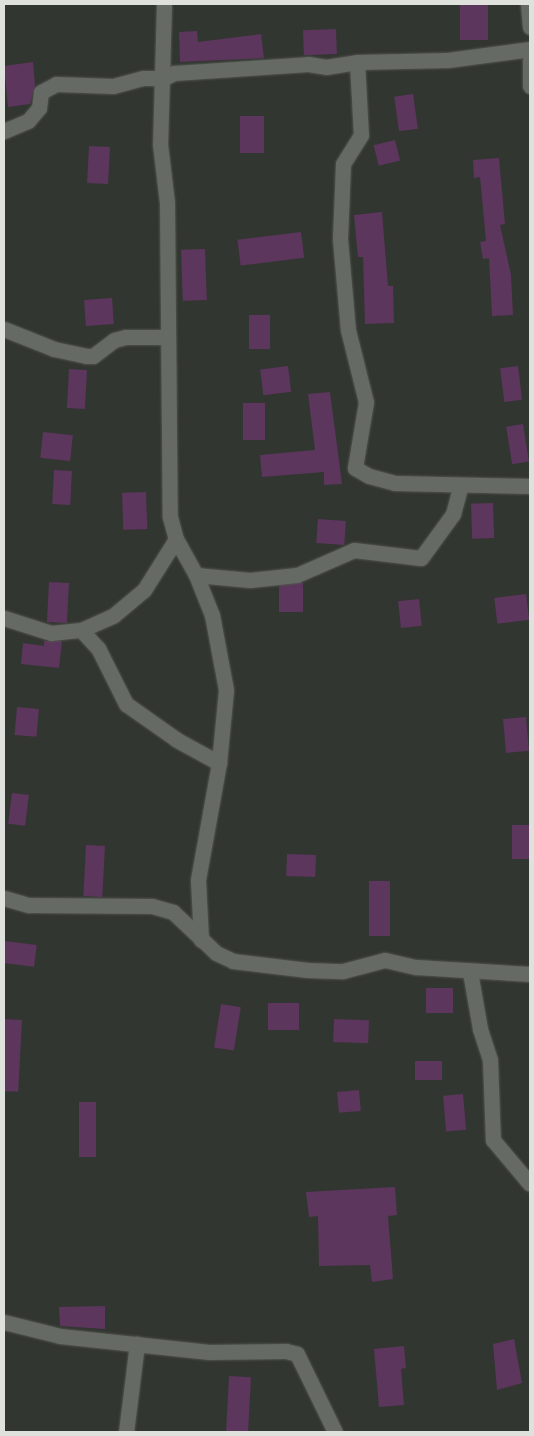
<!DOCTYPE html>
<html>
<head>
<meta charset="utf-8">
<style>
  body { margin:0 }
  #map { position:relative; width:534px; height:1436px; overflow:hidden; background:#323630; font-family:Bitter,serif }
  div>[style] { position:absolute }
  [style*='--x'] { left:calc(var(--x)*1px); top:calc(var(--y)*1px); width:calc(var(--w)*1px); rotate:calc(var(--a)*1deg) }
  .building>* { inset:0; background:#5c365d; transform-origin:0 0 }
  .roads { filter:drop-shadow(0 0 1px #51544f) drop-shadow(0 0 1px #51544f) }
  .street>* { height:15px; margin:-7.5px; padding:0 7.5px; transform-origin:7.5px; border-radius:7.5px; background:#666a64 }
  span { translate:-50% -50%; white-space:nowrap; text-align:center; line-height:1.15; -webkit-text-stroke:5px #282c26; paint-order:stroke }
  .frame { position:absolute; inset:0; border:5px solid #dfe1dd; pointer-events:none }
</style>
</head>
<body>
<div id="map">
  <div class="building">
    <div style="left:460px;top:4px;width:28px;height:36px"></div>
    <div style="left:336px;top:29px;width:25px;height:33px;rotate:88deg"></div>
    <div style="clip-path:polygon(197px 31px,198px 42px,261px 34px,264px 58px,180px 62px,179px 32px)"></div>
    <div style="clip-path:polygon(33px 62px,35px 85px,30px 104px,8px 107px,4px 66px)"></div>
    <div style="left:413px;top:94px;width:35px;height:19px;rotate:82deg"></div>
    <div style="left:264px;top:116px;width:37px;height:24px;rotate:90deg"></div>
    <div style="left:395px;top:140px;width:21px;height:22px;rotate:76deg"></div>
    <div style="left:89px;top:146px;width:21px;height:37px;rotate:3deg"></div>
    <div style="clip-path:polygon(499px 158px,505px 224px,500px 225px,511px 275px,513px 315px,492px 316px,489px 258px,483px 259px,480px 242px,486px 241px,480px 177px,474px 178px,473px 160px)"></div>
    <div style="clip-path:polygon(382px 212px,388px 286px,393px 286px,394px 323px,365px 324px,363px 257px,358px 257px,354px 215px)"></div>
    <div style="left:301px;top:232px;width:26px;height:64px;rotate:83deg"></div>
    <div style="left:205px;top:249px;width:51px;height:24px;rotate:88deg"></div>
    <div style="left:112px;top:298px;width:26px;height:28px;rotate:86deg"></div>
    <div style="left:249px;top:315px;width:21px;height:34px"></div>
    <div style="left:288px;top:366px;width:26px;height:28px;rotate:83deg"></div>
    <div style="left:518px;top:366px;width:34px;height:18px;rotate:83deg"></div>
    <div style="left:69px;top:369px;width:18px;height:39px;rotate:3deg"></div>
    <div style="clip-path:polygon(330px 392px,342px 484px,324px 485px,324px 472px,262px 477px,260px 455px,315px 450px,308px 394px)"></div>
    <div style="left:243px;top:403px;width:22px;height:37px"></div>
    <div style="left:523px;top:424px;width:38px;height:17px;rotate:81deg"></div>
    <div style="left:43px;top:432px;width:30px;height:26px;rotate:6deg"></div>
    <div style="left:54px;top:470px;width:18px;height:34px;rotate:3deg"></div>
    <div style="left:146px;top:492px;width:37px;height:24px;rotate:88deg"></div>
    <div style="left:493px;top:503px;width:35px;height:22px;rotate:88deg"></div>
    <div style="left:318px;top:519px;width:28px;height:24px;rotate:4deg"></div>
    <div style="left:49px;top:582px;width:20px;height:40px;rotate:3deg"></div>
    <div style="left:303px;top:583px;width:29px;height:24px;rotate:90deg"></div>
    <div style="left:526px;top:594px;width:26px;height:32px;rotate:83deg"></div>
    <div style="left:419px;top:599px;width:27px;height:21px;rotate:84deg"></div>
    <div style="clip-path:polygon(44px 641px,62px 641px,59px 668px,21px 664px,23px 643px,44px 646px)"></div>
    <div style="left:17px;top:707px;width:22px;height:28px;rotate:5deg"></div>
    <div style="left:526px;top:717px;width:34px;height:23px;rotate:85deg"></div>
    <div style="left:12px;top:793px;width:17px;height:31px;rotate:7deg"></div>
    <div style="left:530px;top:825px;width:34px;height:18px;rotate:90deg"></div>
    <div style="left:86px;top:845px;width:19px;height:51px;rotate:3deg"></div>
    <div style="left:287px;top:854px;width:29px;height:22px;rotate:2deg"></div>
    <div style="left:369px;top:881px;width:21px;height:55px"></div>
    <div style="left:4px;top:941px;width:33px;height:22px;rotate:7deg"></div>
    <div style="left:426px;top:988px;width:27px;height:25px"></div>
    <div style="left:299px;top:1003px;width:27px;height:31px;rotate:90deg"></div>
    <div style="left:221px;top:1004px;width:20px;height:44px;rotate:9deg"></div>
    <div style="left:4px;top:1019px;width:18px;height:72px;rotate:3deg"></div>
    <div style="left:334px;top:1019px;width:35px;height:23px;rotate:2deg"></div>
    <div style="left:415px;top:1061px;width:27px;height:19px"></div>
    <div style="left:359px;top:1090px;width:21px;height:22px;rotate:85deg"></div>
    <div style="left:463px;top:1094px;width:36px;height:20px;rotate:85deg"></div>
    <div style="left:79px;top:1102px;width:17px;height:55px"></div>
    <div style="clip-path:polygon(395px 1187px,397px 1215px,388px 1216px,393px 1279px,372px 1282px,370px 1265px,319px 1266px,318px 1216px,309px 1217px,306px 1192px)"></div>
    <div style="clip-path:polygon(105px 1306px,105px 1329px,60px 1326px,59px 1307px)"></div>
    <div style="clip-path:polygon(514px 1339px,522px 1383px,497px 1390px,493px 1344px)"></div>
    <div style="clip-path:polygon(404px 1346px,406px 1368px,401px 1369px,404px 1405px,379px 1407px,374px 1349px)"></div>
    <div style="left:229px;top:1376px;width:22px;height:56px;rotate:3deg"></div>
  </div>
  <div class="roads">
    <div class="street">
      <div style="--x:164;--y:4;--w:140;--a:91.6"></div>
      <div style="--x:160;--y:144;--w:59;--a:83.2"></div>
      <div style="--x:167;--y:203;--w:314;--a:89.5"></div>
      <div style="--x:170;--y:517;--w:23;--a:75"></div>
      <div style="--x:176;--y:539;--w:41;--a:60.9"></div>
      <div style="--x:196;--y:575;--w:43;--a:68.2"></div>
      <div style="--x:212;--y:615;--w:76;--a:79.4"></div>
      <div style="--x:226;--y:690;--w:73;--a:95.5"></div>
      <div style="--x:219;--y:763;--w:119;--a:100.2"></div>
      <div style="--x:198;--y:880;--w:60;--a:87.1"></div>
      <div style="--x:528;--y:4;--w:23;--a:85"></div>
      <div style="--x:530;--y:61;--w:25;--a:90"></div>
      <div style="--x:357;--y:62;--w:73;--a:86.9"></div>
      <div style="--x:361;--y:135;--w:34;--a:122"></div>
      <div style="--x:343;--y:164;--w:75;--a:92.3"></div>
      <div style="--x:340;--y:239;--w:91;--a:85"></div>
      <div style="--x:348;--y:330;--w:74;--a:76"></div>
      <div style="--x:366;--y:402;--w:67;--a:99.5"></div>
      <div style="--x:355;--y:468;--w:16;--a:30"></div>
      <div style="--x:369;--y:476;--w:27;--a:15"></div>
      <div style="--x:395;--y:483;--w:135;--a:1.3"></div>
      <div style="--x:4;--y:131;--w:26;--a:-23"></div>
      <div style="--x:28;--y:121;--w:17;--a:-50"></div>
      <div style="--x:39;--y:108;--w:16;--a:-83"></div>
      <div style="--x:41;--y:92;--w:17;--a:-28"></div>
      <div style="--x:56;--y:84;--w:57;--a:2"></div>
      <div style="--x:113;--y:86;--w:31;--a:-15"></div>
      <div style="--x:143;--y:78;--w:21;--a:0"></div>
      <div style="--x:164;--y:78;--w:11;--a:-27"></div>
      <div style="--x:174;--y:73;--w:134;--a:-3.8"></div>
      <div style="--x:308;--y:64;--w:18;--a:9"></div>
      <div style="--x:326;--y:67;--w:31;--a:-9"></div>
      <div style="--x:357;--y:62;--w:91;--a:-1.3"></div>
      <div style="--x:448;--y:60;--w:83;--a:-7.6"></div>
      <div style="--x:4;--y:329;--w:54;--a:21.8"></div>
      <div style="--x:54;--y:349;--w:33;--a:12"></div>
      <div style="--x:86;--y:356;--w:7;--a:0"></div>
      <div style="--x:93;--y:356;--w:26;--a:-37"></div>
      <div style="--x:114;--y:340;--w:11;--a:-15"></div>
      <div style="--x:125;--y:337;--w:42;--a:0"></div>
      <div style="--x:196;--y:575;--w:54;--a:5.3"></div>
      <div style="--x:250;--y:580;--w:47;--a:-6.1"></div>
      <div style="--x:297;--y:575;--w:62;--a:-23.7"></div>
      <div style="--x:354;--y:550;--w:67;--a:6.8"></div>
      <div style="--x:421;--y:558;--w:54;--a:-54"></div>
      <div style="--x:453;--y:514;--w:30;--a:-75"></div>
      <div style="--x:4;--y:618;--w:49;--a:17.7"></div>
      <div style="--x:51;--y:633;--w:30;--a:-6"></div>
      <div style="--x:81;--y:630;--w:36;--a:-24"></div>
      <div style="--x:114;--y:615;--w:39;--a:-40"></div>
      <div style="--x:144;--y:590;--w:60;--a:-57.9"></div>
      <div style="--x:81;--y:630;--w:25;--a:47"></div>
      <div style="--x:98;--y:648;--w:63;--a:63.4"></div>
      <div style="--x:126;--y:704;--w:62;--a:35.2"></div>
      <div style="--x:177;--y:740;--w:48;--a:28.7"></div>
      <div style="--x:4;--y:898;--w:26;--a:16"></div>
      <div style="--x:29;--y:905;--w:123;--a:0.5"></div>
      <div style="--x:152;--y:906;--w:22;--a:16"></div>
      <div style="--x:173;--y:912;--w:59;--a:43.6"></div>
      <div style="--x:216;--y:953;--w:19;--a:25"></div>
      <div style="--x:233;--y:961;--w:75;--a:6.9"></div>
      <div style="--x:307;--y:970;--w:36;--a:2"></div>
      <div style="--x:343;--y:971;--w:43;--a:-14.7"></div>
      <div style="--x:385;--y:960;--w:32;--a:13"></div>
      <div style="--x:416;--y:967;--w:114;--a:3.5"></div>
      <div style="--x:470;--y:972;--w:58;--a:80"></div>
      <div style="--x:480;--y:1029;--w:33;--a:72"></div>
      <div style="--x:490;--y:1060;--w:80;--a:87.9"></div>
      <div style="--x:493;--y:1140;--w:57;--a:49.9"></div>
      <div style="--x:4;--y:1322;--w:58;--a:14"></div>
      <div style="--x:60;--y:1336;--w:150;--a:6.1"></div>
      <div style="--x:209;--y:1352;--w:77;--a:-0.7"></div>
      <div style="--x:286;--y:1351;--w:11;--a:15"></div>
      <div style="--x:297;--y:1354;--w:87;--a:64"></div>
      <div style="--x:126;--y:1432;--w:89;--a:-82.9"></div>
    </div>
  </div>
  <div class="frame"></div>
</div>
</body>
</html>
